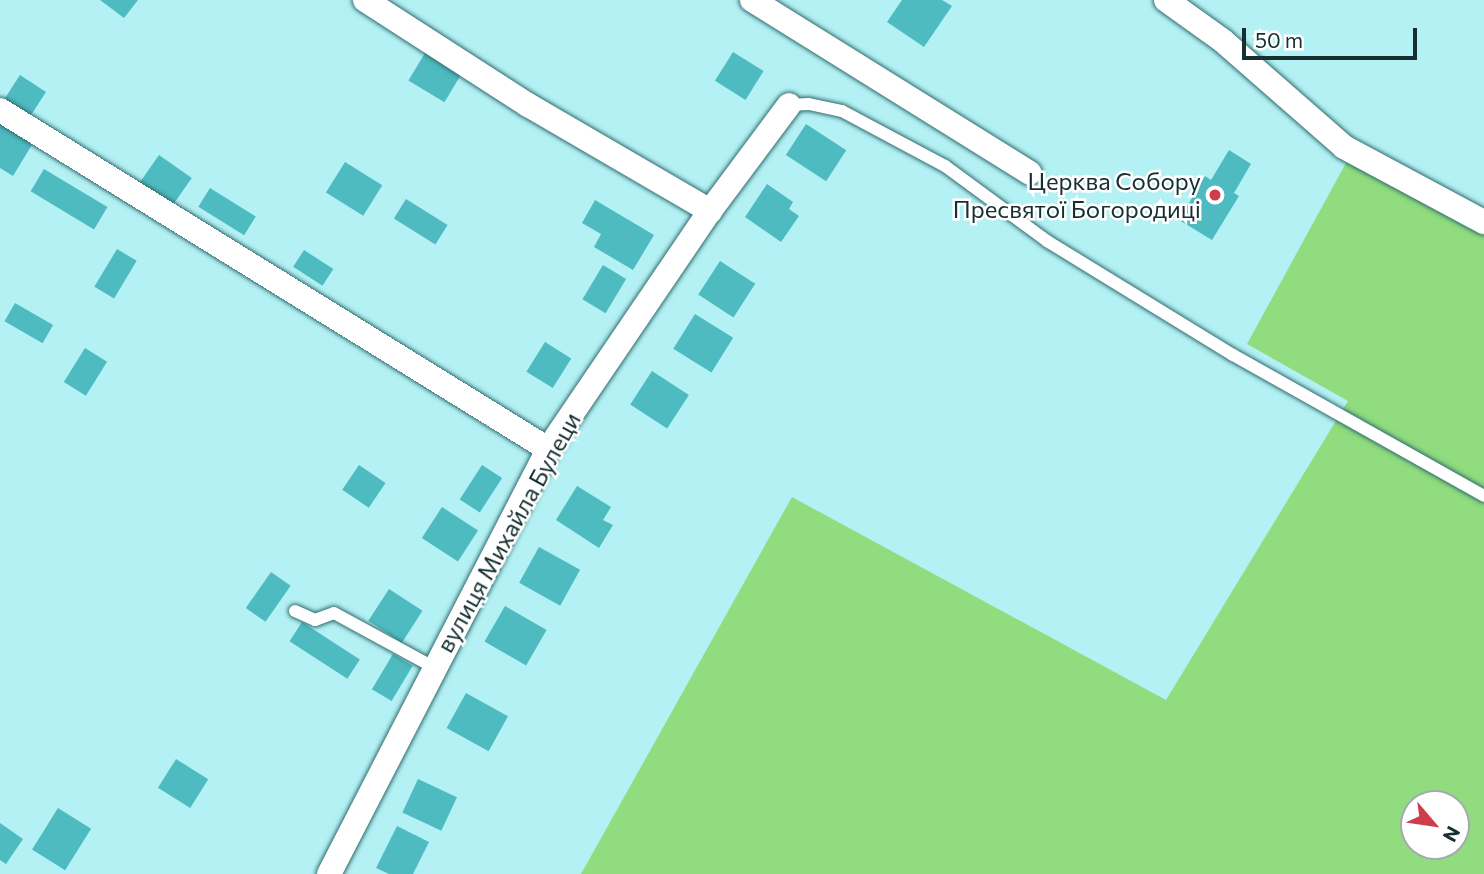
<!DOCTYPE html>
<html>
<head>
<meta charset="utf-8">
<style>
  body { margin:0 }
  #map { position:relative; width:1484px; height:874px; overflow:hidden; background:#b4f1f4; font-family:Commissioner,sans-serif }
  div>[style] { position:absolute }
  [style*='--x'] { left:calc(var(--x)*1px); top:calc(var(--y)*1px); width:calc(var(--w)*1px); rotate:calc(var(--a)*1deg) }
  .green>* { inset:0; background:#90dc7e }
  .building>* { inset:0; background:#4ebbc1; transform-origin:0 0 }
  .roads { filter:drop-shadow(0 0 2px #306c6f) drop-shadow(0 0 2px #306c6f) }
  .service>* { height:12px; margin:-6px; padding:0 6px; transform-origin:6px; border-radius:6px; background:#fff }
  .minor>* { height:24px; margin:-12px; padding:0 12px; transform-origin:12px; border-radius:12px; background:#fff }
  .dots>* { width:19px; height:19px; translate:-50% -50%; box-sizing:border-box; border:4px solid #fff; border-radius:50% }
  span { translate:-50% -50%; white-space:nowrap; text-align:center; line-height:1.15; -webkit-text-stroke:5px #fff; paint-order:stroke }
  .poi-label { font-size:24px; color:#162f30 }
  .right { translate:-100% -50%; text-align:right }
  .street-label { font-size:24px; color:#162f30 }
  .north { position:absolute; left:1400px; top:790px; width:70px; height:70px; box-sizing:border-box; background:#fff; border:2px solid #a2acac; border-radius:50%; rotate:119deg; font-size:19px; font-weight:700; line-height:28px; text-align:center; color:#162f30 }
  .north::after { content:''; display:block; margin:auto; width:24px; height:32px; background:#ce3d4b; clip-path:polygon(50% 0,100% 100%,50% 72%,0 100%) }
  .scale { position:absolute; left:1242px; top:28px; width:175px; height:32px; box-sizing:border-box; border:4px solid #162f30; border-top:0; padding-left:9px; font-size:21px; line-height:24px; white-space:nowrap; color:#162f30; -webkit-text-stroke:5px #fff; paint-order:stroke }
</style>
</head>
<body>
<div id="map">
  <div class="green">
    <div style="clip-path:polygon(evenodd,1352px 152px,1484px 222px,1484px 874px,581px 874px,792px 497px,1166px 700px,1348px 401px,1247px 344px,1352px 152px,1414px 804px,1456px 804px,1456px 846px,1414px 846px,1414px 804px)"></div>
  </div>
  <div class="building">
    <div style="clip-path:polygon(100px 0,138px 0,124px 18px)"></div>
    <div style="clip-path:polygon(902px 0,942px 0,952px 6px,924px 47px,887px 22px)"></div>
    <div style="left:428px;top:48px;width:42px;height:38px;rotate:31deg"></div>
    <div style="left:733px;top:52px;width:36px;height:34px;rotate:32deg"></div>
    <div style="left:20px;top:75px;width:31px;height:31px;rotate:33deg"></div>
    <div style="clip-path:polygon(0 123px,33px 143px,13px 176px,0 168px)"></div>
    <div style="left:806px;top:124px;width:48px;height:37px;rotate:33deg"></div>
    <div style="clip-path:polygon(1229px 150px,1251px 164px,1234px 193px,1239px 196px,1212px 240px,1179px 220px,1205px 176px,1211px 180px)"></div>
    <div style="left:159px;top:155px;width:40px;height:37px;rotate:35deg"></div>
    <div style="left:345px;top:162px;width:44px;height:36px;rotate:32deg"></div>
    <div style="left:44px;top:169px;width:74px;height:26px;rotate:31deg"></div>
    <div style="clip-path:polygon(767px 184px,793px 202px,789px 209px,799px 216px,781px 242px,745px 217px)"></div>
    <div style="left:210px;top:188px;width:54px;height:22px;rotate:32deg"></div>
    <div style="left:406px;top:199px;width:49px;height:23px;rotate:32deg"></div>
    <div style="clip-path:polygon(595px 200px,654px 235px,633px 270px,594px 247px,601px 234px,582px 223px)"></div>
    <div style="left:117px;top:249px;width:23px;height:44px;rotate:31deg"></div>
    <div style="left:304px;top:250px;width:35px;height:20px;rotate:33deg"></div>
    <div style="left:720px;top:261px;width:42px;height:40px;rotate:33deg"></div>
    <div style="left:603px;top:265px;width:27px;height:40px;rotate:31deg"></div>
    <div style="left:15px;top:303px;width:44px;height:21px;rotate:30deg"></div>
    <div style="left:695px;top:314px;width:45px;height:41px;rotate:32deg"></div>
    <div style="left:545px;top:342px;width:31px;height:35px;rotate:32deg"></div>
    <div style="left:85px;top:348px;width:26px;height:40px;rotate:32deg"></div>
    <div style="left:652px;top:371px;width:44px;height:40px;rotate:33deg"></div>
    <div style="left:359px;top:465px;width:32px;height:30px;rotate:34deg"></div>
    <div style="left:482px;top:465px;width:24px;height:41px;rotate:33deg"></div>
    <div style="clip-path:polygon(577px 486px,611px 507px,603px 520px,613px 525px,599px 548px,556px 520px)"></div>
    <div style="left:442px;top:507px;width:43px;height:37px;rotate:33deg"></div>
    <div style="left:539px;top:547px;width:47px;height:41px;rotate:29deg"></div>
    <div style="left:271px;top:572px;width:24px;height:44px;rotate:35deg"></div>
    <div style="left:389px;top:589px;width:40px;height:38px;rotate:33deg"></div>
    <div style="left:505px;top:606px;width:48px;height:41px;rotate:30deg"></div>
    <div style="left:302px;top:622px;width:69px;height:23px;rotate:33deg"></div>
    <div style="left:393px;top:654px;width:23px;height:41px;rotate:31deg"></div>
    <div style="left:466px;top:693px;width:48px;height:40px;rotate:29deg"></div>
    <div style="left:176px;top:759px;width:38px;height:34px;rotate:32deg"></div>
    <div style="left:418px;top:779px;width:43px;height:37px;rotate:25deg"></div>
    <div style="left:58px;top:808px;width:39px;height:49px;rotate:32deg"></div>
    <div style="clip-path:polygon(0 823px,23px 839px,6px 864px,0 860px)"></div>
    <div style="clip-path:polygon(397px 826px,429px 842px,413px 874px,389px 874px,376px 868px)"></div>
  </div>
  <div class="roads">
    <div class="service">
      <div style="--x:789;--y:105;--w:20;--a:-3"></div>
      <div style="--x:809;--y:104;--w:34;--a:12"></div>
      <div style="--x:842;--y:111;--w:117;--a:28.1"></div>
      <div style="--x:945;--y:166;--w:127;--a:36.3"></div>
      <div style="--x:1047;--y:241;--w:218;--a:31.5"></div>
      <div style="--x:1233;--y:355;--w:288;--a:29.3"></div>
      <div style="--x:295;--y:611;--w:22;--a:24"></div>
      <div style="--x:315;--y:620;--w:20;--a:-20"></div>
      <div style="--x:334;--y:613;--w:113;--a:28.6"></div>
    </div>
    <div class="minor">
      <div style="--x:365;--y:0;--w:194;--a:32.8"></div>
      <div style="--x:528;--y:105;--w:211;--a:30.2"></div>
      <div style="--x:752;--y:0;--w:327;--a:31.9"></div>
      <div style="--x:1166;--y:0;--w:70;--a:35.7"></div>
      <div style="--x:1223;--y:41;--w:161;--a:41.2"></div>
      <div style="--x:1344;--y:147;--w:159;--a:28.2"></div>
      <div style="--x:0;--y:110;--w:644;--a:31.74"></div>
      <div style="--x:329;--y:874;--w:478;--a:-62.7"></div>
      <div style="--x:548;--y:449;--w:288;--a:-55.8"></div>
      <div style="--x:710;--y:211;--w:132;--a:-53.3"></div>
    </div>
  </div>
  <div class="dots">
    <div style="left:1215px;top:195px;background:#ce3d4b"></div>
  </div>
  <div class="poi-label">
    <span class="right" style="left:1201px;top:195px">Церква Собору<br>Пресвятої Богородиці</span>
  </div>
  <div class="street-label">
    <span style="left:508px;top:532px;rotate:-61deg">вулиця Михайла Булеци</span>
  </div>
  <div class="north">N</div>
  <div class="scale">50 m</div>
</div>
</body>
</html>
